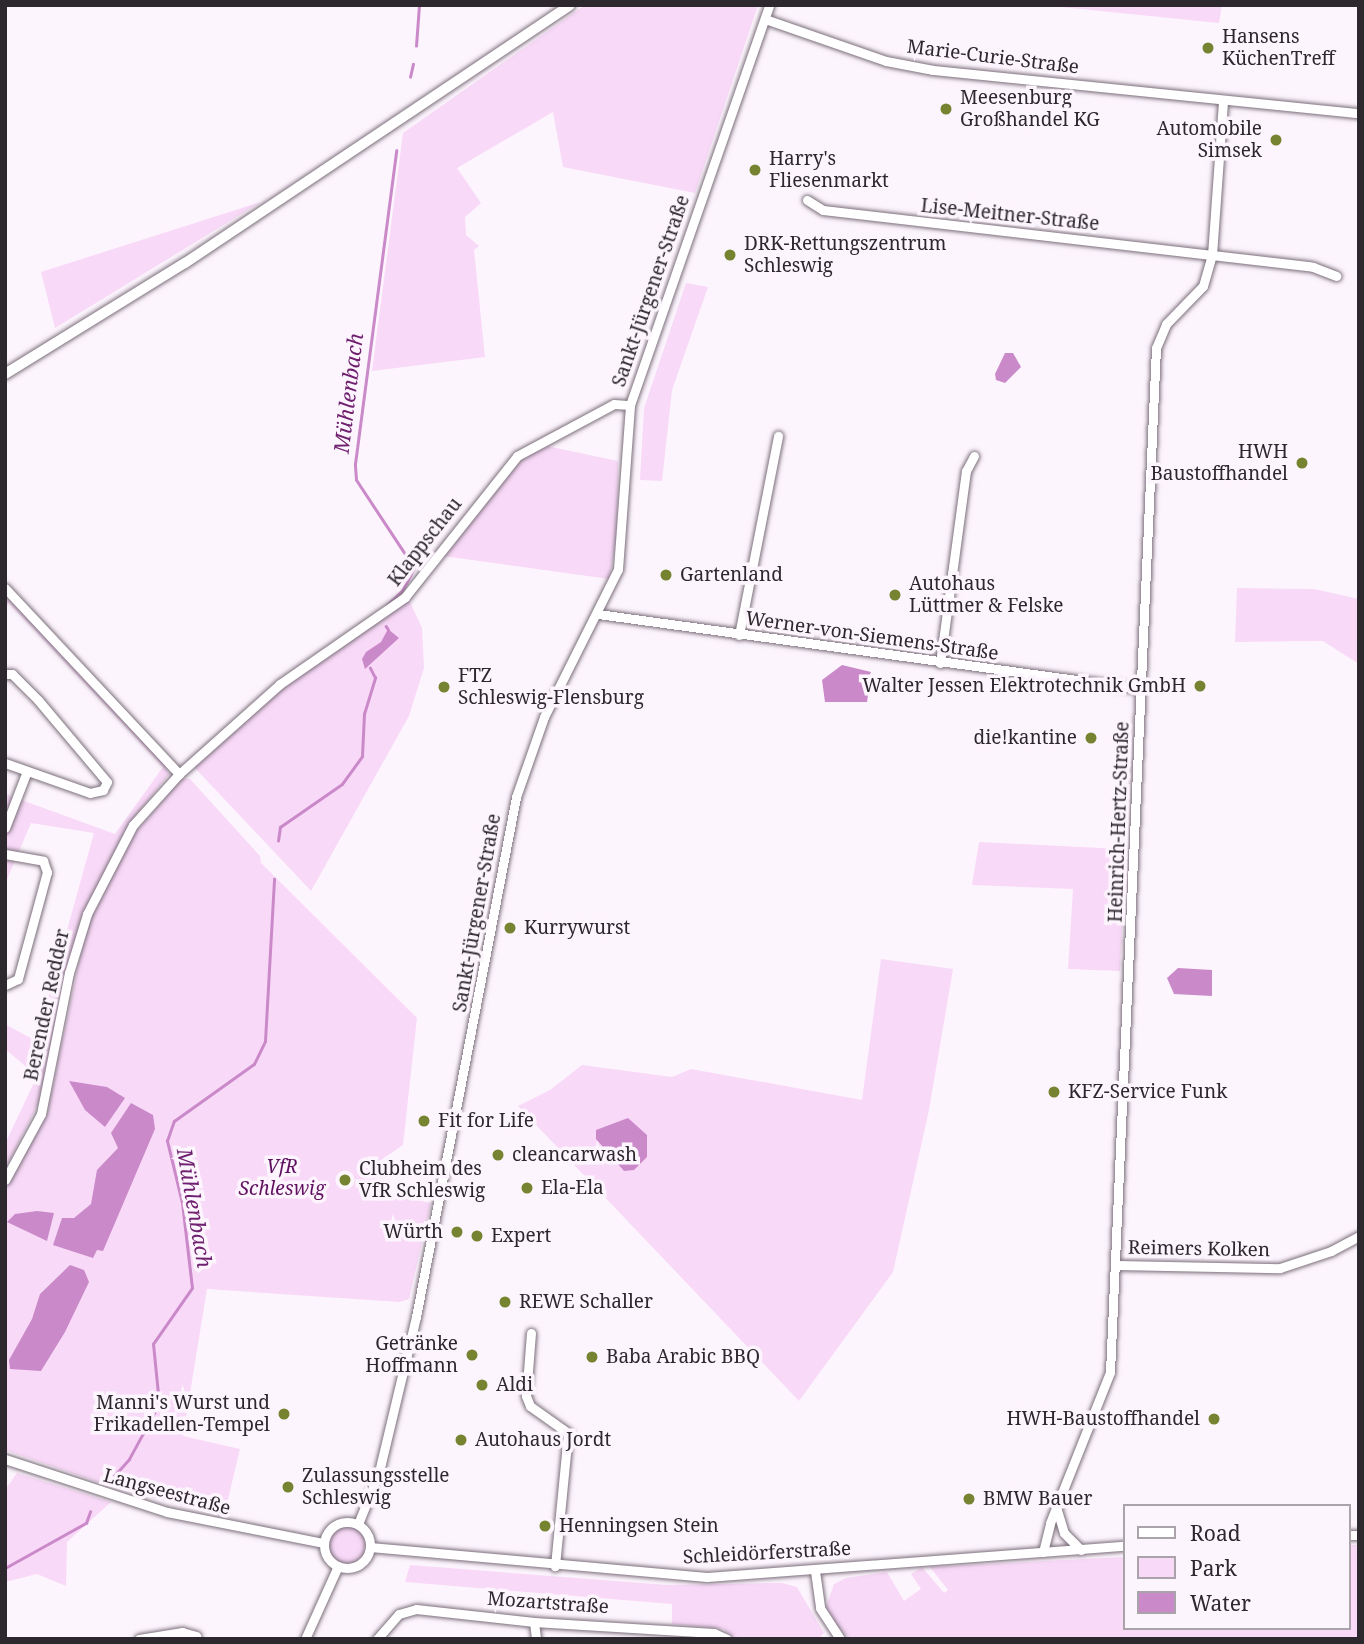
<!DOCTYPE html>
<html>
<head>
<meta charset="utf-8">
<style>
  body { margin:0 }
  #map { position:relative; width:1364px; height:1644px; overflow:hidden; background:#fdf5fd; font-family:"Noto Serif",serif }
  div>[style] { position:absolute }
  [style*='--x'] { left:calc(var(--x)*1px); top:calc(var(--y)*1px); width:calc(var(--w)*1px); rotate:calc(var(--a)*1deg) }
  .green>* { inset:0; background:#f9d9f8 }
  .round { border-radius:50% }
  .water>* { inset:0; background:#ca89c8 }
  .stream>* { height:2.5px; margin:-1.25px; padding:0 1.25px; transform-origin:1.25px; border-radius:1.25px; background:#ca89c8 }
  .roads { filter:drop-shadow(0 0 2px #7b6f7b) drop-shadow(0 0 2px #7b6f7b) }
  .minor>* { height:9px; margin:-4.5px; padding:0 4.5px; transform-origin:4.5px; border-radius:4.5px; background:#fff }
  .minor>.ring { margin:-4.5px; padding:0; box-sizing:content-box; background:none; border:9px solid #fff; border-radius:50% }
  .major>* { height:10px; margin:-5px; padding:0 5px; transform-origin:5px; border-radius:5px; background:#fff }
  .dots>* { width:19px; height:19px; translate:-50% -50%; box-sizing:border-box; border:4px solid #fdf5fd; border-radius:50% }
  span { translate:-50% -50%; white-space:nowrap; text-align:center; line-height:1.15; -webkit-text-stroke:7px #fdf5fd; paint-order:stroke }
  .poi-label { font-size:19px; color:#2d282d }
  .left { translate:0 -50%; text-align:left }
  .right { translate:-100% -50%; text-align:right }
  .street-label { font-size:19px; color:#2d282d }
  .park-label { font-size:19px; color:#5f0f60; font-style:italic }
  .water-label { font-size:21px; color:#6f2170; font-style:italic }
  .frame { position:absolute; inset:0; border:7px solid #2d282d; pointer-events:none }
  .legend { position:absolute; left:1123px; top:1504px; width:228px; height:126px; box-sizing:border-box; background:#fdf5fd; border:2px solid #aaa3aa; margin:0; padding:9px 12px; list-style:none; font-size:21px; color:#2d282d }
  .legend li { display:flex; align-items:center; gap:14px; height:35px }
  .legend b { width:35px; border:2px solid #aaa3aa }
</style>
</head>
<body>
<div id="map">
  <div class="green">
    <div style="clip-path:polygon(585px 5px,758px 5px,695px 193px,563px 167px,553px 112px,457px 168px,481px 203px,465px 217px,466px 235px,479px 246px,474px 250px,485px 357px,372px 371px,403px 133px)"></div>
    <div style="clip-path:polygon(1041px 5px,1222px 5px,1219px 23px)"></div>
    <div style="clip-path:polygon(261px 202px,55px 328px,41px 272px)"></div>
    <div style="clip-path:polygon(686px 283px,708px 287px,672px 390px,662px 481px,640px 480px,644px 408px)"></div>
    <div style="clip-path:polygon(542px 445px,618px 461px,617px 537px,609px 579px,443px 556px,506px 472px)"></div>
    <div style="clip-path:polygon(1237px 588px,1314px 589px,1359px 599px,1359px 664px,1323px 641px,1235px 642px)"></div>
    <div style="clip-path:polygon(5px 595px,163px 760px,169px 774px,130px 823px,84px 911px,39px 1102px,5px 1170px,5px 1144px,37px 1076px,5px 1049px,5px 1024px,36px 1041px,94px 833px,31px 823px,5px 884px,5px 794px,115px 834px,163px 767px,9px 603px,5px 607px)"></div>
    <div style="clip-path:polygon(409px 600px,422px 628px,424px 668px,409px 716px,311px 891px,194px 767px,284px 686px)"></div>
    <div style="clip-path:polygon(182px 778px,190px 779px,260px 856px,261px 863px,417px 1018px,403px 1145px,378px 1162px,383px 1193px,431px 1203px,409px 1299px,400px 1302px,207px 1289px,183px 1436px,240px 1449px,224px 1516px,115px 1488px,5px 1450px,5px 1191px,47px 1113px,88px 920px,123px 847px)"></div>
    <div style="clip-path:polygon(979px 842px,1122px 849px,1126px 853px,1120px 971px,1068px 969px,1073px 889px,972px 885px)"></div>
    <div style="clip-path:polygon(881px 959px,953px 969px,929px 1110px,893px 1272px,799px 1401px,518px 1106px,550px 1090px,582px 1065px,672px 1077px,691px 1069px,862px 1100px)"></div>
    <div style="clip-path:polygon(17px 1473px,111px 1502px,67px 1542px,66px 1586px,37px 1574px,5px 1582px,5px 1490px)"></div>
    <div class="round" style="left:327px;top:1526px;width:38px;height:38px"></div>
    <div style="clip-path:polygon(1348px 1545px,1359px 1545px,1359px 1639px,850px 1639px,830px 1618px,826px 1607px,834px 1584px,846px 1578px,887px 1572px,904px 1601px,921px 1589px,911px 1574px,922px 1567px,944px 1593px,948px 1590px,930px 1567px,1124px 1557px,1124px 1628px,1348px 1628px)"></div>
    <div style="clip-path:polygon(410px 1565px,667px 1585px,782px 1583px,797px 1587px,824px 1633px,819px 1639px,736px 1639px,723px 1629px,672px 1624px,672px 1604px,405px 1582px)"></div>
  </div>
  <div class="water">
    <div style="clip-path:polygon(1005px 353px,1013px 353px,1021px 367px,1005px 383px,996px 380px,995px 374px)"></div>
    <div style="clip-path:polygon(388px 629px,399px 638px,365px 669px,362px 659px,366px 652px,381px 642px)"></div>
    <div style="clip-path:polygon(842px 665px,871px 672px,867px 702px,825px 702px,822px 680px)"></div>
    <div style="clip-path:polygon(1178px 968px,1212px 970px,1212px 996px,1174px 994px,1167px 978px)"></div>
    <div style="clip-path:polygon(69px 1081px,107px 1087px,125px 1098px,105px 1127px,85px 1110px)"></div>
    <div style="clip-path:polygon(131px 1103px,153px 1115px,155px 1129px,103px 1251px,97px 1250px,93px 1258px,53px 1245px,62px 1218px,74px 1218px,91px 1204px,97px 1170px,118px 1148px,111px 1133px)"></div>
    <div style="clip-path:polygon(628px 1118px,647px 1135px,647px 1157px,634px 1170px,624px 1171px,596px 1139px,596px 1130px)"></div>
    <div style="clip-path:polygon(37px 1211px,54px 1213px,47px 1241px,7px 1222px,15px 1214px)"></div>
    <div style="clip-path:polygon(70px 1265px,84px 1270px,89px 1282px,65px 1332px,41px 1371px,10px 1369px,9px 1360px,32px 1319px,40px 1294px)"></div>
  </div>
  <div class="stream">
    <div style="--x:416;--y:46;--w:41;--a:-85.8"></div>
    <div style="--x:410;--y:77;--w:13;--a:-77"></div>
    <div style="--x:381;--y:611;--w:29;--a:-44"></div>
    <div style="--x:402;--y:591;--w:26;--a:-62"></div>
    <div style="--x:414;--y:568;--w:105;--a:-123.4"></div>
    <div style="--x:356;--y:480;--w:16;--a:-94"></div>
    <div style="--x:355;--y:464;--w:316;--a:-82.5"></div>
    <div style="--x:386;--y:626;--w:4;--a:56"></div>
    <div style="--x:278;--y:841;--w:14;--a:-82"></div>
    <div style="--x:280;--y:827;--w:75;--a:-34.7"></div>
    <div style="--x:342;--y:784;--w:34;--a:-54"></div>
    <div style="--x:362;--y:756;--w:42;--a:-87.3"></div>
    <div style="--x:364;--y:714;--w:38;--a:-73"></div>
    <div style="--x:375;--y:678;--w:11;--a:-117"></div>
    <div style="--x:113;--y:1477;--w:24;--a:-48"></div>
    <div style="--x:129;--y:1459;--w:63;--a:-61.4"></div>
    <div style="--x:159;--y:1404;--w:60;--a:-95.7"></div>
    <div style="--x:153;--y:1344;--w:68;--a:-55.1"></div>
    <div style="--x:192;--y:1288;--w:86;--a:-96.7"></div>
    <div style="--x:182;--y:1203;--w:64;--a:-103.6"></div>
    <div style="--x:167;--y:1141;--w:21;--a:-71"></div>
    <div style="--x:174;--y:1121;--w:98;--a:-35.5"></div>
    <div style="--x:254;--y:1064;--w:25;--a:-64"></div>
    <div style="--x:265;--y:1041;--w:162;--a:-86.8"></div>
    <div style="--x:5;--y:1568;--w:93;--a:-29.1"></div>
    <div style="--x:86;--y:1523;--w:12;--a:-70"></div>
  </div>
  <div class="roads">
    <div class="minor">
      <div style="--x:765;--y:19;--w:128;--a:19.1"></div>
      <div style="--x:886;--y:61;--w:48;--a:10.8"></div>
      <div style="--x:933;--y:70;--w:428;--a:5.8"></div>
      <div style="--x:807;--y:200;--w:19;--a:32"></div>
      <div style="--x:823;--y:210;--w:493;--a:6.6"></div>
      <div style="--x:1313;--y:267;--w:25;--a:21"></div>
      <div style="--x:5;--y:588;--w:255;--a:46.9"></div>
      <div style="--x:598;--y:614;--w:549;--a:7.85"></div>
      <div style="--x:739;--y:635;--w:203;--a:-78.9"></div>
      <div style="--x:940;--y:663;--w:194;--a:-82.3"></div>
      <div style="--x:966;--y:471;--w:17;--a:-62"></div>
      <div style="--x:5;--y:674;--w:7;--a:0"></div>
      <div style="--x:12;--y:674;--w:37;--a:45"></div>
      <div style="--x:38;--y:700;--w:107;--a:49.9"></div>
      <div style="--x:107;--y:782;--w:9;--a:117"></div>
      <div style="--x:103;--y:790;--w:13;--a:167"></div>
      <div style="--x:90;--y:793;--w:90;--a:-160.6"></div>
      <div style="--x:5;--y:828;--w:61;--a:-68.9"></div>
      <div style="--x:5;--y:854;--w:39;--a:10"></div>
      <div style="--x:43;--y:861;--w:12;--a:70"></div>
      <div style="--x:47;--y:872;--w:111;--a:105.2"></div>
      <div style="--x:18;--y:979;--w:14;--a:155"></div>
      <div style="--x:5;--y:1180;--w:75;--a:-61.4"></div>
      <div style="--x:41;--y:1114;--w:144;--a:-78.8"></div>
      <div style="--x:69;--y:973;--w:62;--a:-73"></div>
      <div style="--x:87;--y:914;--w:100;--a:-62.7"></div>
      <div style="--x:133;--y:825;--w:69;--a:-48"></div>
      <div style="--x:179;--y:774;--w:135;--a:-41.7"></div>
      <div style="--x:280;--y:684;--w:152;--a:-34.8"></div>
      <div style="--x:405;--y:597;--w:180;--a:-51.5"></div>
      <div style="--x:517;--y:456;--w:110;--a:-28.2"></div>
      <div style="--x:614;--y:404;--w:16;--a:4"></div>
      <div style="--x:1117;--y:1265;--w:163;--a:1.1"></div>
      <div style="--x:1280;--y:1268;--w:54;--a:-18.4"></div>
      <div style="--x:1331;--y:1251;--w:32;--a:-28"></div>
      <div style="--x:531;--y:1333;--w:63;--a:94.5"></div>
      <div style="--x:526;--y:1396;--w:11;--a:68"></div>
      <div style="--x:530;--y:1406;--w:47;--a:35.4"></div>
      <div style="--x:568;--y:1433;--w:134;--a:95.6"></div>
      <div style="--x:5;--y:1459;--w:170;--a:18.1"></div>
      <div style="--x:167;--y:1512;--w:160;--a:11.2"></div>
      <div style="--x:1057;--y:1510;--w:24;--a:73"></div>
      <div style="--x:1064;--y:1533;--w:24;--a:45"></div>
      <div class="ring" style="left:324px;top:1522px;width:37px;height:37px"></div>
      <div style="--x:358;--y:1524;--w:56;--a:-68"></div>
      <div style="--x:379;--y:1472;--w:159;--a:-76.6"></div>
      <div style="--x:416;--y:1317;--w:530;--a:-79.11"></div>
      <div style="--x:516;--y:797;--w:85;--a:-70.7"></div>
      <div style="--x:544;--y:717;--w:165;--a:-63.4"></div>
      <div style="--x:618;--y:569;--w:164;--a:-85.8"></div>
      <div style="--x:630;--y:405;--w:423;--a:-70.8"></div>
      <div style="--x:1348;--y:1535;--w:11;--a:0"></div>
      <div style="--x:370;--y:1547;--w:338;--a:5.1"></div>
      <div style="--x:707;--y:1577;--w:418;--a:-4.3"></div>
      <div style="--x:1043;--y:1552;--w:30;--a:-76"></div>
      <div style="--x:1050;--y:1523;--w:162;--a:-68.3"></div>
      <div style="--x:1110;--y:1372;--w:1025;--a:-87.43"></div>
      <div style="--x:1156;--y:348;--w:26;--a:-67"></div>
      <div style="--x:1166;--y:324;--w:53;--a:-45.8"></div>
      <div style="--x:1203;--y:286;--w:32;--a:-74"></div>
      <div style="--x:1212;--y:255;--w:155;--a:-85.9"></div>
      <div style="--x:815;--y:1571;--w:37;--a:82"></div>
      <div style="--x:820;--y:1608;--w:37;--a:57"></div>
      <div style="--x:534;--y:1622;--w:17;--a:83"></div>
      <div style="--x:139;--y:1639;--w:44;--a:-9.2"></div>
      <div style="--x:182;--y:1632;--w:15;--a:16"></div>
      <div style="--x:305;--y:1639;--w:80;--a:-65.7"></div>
      <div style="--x:377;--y:1639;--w:33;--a:-49"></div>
      <div style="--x:399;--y:1614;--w:18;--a:-16"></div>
      <div style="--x:416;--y:1609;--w:119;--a:6.3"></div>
      <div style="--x:534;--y:1622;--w:180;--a:3.5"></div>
      <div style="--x:714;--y:1633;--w:14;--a:25"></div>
    </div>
    <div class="major">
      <div style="--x:5;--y:374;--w:211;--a:-31.7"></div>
      <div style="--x:185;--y:263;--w:463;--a:-33.8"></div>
    </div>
  </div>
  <div class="dots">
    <div style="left:1208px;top:48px;background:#768331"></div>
    <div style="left:946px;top:109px;background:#768331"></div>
    <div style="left:1276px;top:140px;background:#768331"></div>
    <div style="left:755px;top:170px;background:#768331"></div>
    <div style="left:730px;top:255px;background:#768331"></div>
    <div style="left:1302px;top:463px;background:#768331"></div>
    <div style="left:666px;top:575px;background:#768331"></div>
    <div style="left:895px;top:595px;background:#768331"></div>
    <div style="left:1200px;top:686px;background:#768331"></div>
    <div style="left:444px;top:687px;background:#768331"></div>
    <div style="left:1091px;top:738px;background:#768331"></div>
    <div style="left:510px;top:928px;background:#768331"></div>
    <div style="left:1054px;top:1092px;background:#768331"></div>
    <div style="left:424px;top:1121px;background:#768331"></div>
    <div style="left:498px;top:1155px;background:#768331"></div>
    <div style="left:345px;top:1180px;background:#768331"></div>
    <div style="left:527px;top:1188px;background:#768331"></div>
    <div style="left:457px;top:1232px;background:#768331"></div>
    <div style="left:477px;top:1236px;background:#768331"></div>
    <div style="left:505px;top:1302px;background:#768331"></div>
    <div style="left:472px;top:1355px;background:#768331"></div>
    <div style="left:592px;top:1357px;background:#768331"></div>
    <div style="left:482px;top:1385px;background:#768331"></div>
    <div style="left:284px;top:1414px;background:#768331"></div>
    <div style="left:1214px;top:1419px;background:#768331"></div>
    <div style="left:461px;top:1440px;background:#768331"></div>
    <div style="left:288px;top:1487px;background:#768331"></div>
    <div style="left:969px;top:1499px;background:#768331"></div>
    <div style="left:545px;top:1526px;background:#768331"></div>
  </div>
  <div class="poi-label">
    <span class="left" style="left:1222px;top:48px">Hansens<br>KüchenTreff</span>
    <span class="left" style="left:960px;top:109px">Meesenburg<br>Großhandel KG</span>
    <span class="right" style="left:1262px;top:140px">Automobile<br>Simsek</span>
    <span class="left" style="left:769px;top:170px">Harry's<br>Fliesenmarkt</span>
    <span class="left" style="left:744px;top:255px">DRK-Rettungszentrum<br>Schleswig</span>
    <span class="right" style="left:1288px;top:463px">HWH<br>Baustoffhandel</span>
    <span class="left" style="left:680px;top:575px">Gartenland</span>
    <span class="left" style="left:909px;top:595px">Autohaus<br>Lüttmer &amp; Felske</span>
    <span class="left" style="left:458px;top:687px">FTZ<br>Schleswig-Flensburg</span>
    <span class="right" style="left:1186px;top:686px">Walter Jessen Elektrotechnik GmbH</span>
    <span class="right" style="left:1077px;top:738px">die!kantine</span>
    <span class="left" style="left:524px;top:928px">Kurrywurst</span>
    <span class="left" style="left:1068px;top:1092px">KFZ-Service Funk</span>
    <span class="left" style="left:438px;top:1121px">Fit for Life</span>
    <span class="left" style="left:512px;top:1155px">cleancarwash</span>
    <span class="left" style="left:359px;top:1180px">Clubheim des<br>VfR Schleswig</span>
    <span class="left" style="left:541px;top:1188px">Ela-Ela</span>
    <span class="right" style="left:443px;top:1232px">Würth</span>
    <span class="left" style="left:491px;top:1236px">Expert</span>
    <span class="left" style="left:519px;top:1302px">REWE Schaller</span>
    <span class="right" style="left:458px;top:1355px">Getränke<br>Hoffmann</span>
    <span class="left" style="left:606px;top:1357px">Baba Arabic BBQ</span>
    <span class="left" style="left:496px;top:1385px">Aldi</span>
    <span class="right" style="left:270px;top:1414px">Manni's Wurst und<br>Frikadellen-Tempel</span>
    <span class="right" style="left:1200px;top:1419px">HWH-Baustoffhandel</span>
    <span class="left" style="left:475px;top:1440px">Autohaus Jordt</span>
    <span class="left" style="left:302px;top:1487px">Zulassungsstelle<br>Schleswig</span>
    <span class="left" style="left:983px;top:1499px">BMW Bauer</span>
    <span class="left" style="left:559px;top:1526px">Henningsen Stein</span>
  </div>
  <div class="street-label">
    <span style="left:993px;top:57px;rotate:7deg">Marie-Curie-Straße</span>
    <span style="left:1010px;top:215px;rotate:6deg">Lise-Meitner-Straße</span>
    <span style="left:651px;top:291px;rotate:-71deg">Sankt-Jürgener-Straße</span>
    <span style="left:425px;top:542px;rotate:-52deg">Klappschau</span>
    <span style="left:872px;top:636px;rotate:8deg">Werner-von-Siemens-Straße</span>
    <span style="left:1119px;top:822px;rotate:-88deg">Heinrich-Hertz-Straße</span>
    <span style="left:477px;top:913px;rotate:-80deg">Sankt-Jürgener-Straße</span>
    <span style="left:47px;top:1005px;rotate:-78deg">Berender Redder</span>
    <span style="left:1199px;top:1249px;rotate:1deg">Reimers Kolken</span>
    <span style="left:167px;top:1492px;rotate:15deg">Langseestraße</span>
    <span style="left:767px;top:1553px;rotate:-3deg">Schleidörferstraße</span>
    <span style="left:548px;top:1603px;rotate:4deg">Mozartstraße</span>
  </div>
  <div class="park-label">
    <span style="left:282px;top:1178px">VfR<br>Schleswig</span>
  </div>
  <div class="water-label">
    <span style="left:348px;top:393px;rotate:-83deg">Mühlenbach</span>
    <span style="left:195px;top:1208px;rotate:80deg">Mühlenbach</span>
  </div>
  <div class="frame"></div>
  <ul class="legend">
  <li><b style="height:9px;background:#fff"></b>Road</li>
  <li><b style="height:19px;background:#f9d9f8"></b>Park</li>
  <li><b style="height:19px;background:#ca89c8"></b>Water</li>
  </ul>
</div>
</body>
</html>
